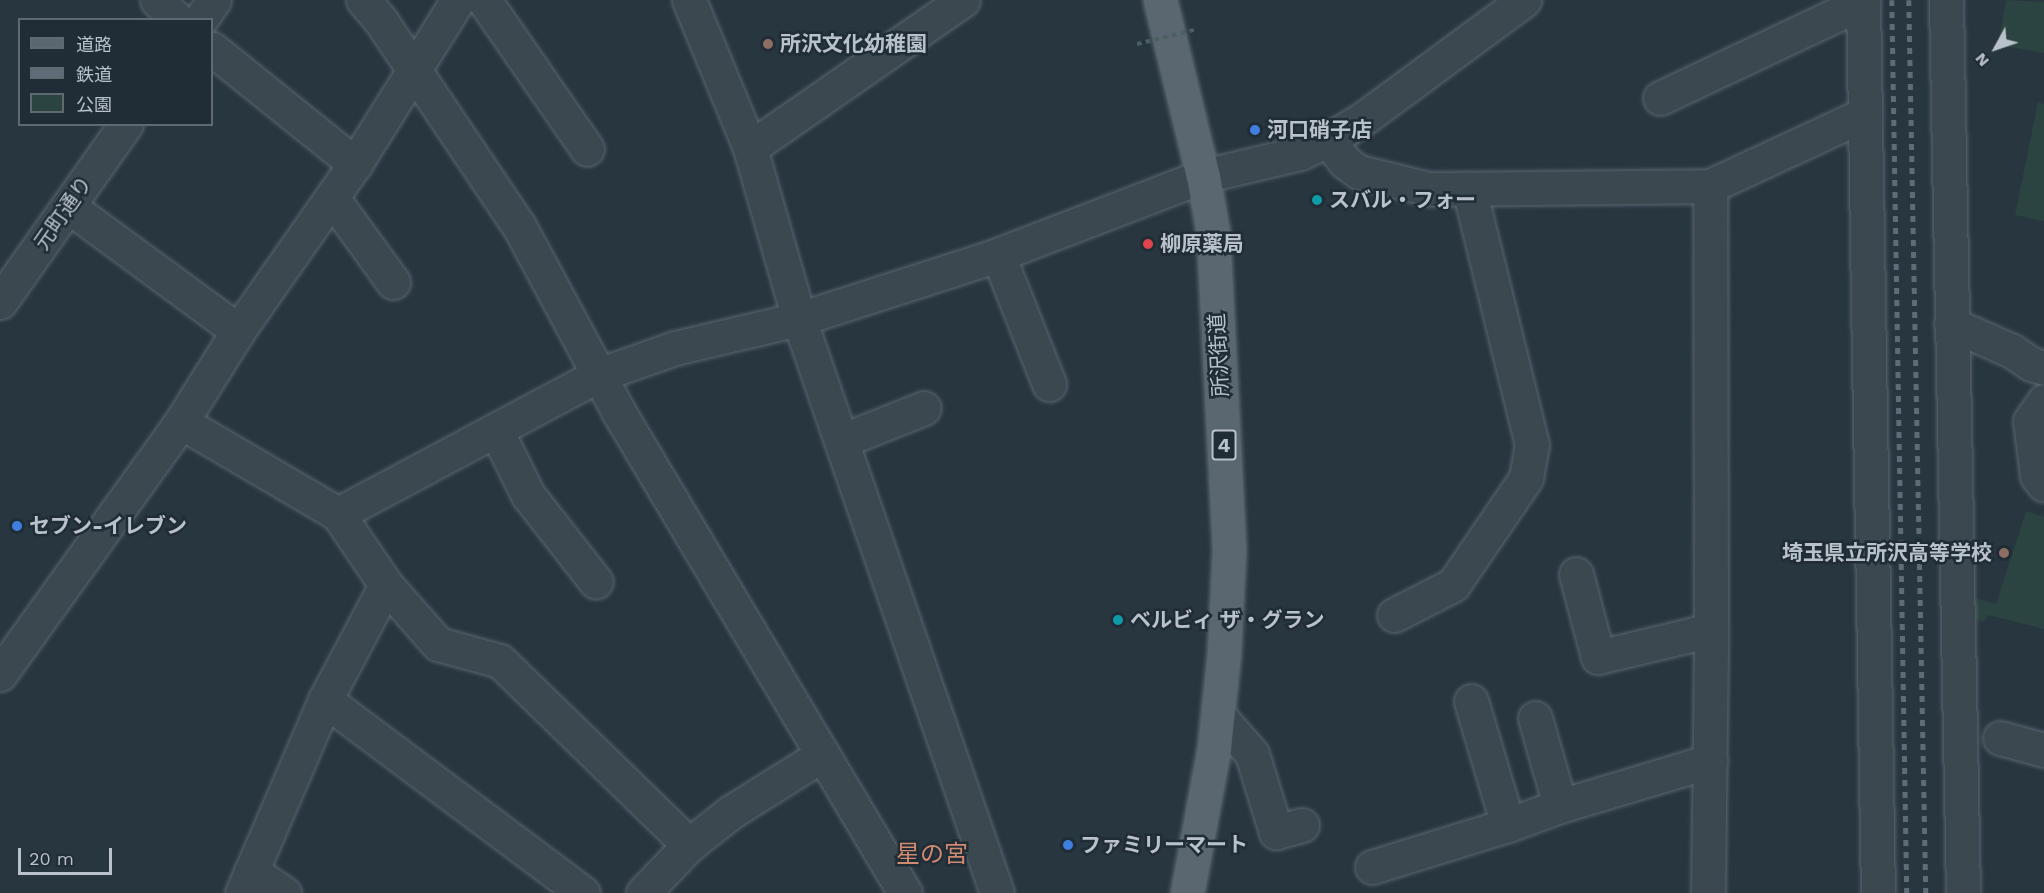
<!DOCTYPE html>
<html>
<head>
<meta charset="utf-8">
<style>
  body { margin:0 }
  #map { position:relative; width:2044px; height:893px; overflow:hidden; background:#283640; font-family:"Work Sans","Noto Sans JP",sans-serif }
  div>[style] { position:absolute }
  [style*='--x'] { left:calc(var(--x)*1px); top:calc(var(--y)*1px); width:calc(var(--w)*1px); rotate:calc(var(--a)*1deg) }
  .green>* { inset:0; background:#2b4341 }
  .roads { filter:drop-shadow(0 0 2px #5a656e) drop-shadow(0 0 2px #5a656e) }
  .minor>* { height:33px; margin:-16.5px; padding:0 16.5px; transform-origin:16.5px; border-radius:16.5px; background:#3c4850 }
  .major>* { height:33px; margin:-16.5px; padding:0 16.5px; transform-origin:16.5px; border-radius:16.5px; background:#5a6770 }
  .rail>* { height:4.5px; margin-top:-2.25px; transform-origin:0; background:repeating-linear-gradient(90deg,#5f6c77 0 6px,transparent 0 12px) }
  .path-bridge>* { height:4px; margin-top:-2px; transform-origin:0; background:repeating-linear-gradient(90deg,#4a5f5f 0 4.5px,transparent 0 9px) }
  .dots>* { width:16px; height:16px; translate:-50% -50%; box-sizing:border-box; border:3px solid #212d36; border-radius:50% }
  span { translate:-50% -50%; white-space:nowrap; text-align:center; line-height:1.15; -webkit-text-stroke:5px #212d36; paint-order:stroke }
  .shield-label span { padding:2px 4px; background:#212d36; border:2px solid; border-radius:4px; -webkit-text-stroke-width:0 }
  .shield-label { font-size:20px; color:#b9c2ca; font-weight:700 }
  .poi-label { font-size:21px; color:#b9c2ca; font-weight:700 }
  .left { translate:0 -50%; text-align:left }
  .right { translate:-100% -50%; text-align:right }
  .street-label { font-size:21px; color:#b9c2ca }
  .quarter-label { font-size:24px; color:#d08a6f }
  .legend { position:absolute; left:18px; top:18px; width:195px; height:108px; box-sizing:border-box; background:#212d36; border:2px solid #5e6971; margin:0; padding:8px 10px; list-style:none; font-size:18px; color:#b9c2ca }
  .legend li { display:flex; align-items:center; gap:12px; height:30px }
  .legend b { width:30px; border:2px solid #5e6971 }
  .north { position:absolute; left:1966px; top:18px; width:60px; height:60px; -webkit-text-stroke:4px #212d36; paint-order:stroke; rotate:230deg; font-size:16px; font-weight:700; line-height:24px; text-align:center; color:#b9c2ca }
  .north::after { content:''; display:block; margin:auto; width:21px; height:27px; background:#b9c2ca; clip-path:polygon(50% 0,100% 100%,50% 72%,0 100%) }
  .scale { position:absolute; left:18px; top:848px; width:94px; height:27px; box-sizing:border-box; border:3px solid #b9c2ca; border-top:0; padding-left:8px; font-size:18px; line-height:21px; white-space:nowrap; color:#b9c2ca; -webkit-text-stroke:4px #212d36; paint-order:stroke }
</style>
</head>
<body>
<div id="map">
  <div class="green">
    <div style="clip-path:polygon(2006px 0,2044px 2px,2044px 53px,1998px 45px)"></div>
    <div style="clip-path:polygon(2038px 102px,2044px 104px,2044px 221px,2015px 215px)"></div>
    <div style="clip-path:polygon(2026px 511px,2044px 517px,2044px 629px,1988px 615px,1984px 622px,1970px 618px,1968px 596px,1996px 604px)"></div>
  </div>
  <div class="roads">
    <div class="minor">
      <div style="--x:157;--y:0;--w:29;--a:44"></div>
      <div style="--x:363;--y:0;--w:28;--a:49"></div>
      <div style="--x:381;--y:21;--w:247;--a:56.1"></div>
      <div style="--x:519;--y:226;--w:210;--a:61.8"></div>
      <div style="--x:618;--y:411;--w:561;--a:59.23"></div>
      <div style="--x:484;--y:0;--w:181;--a:55.3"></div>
      <div style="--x:689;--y:0;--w:160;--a:67.6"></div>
      <div style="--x:750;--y:148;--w:178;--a:74"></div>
      <div style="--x:799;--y:319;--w:607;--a:70.97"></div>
      <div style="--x:1863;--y:0;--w:893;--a:89.04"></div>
      <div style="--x:1946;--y:0;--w:893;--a:88.91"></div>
      <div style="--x:200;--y:20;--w:24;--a:-55"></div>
      <div style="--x:212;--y:49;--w:184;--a:38.8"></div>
      <div style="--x:1660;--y:98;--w:225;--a:-25.3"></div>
      <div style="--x:1328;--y:140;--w:28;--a:52"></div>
      <div style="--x:1345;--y:162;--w:17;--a:36"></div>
      <div style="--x:1359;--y:172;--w:72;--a:13.7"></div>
      <div style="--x:1429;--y:189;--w:281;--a:-0.6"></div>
      <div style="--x:1710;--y:186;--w:171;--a:-24.9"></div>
      <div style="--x:750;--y:148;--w:259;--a:-34.8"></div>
      <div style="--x:332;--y:198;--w:104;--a:54"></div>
      <div style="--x:68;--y:206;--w:211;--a:36.3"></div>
      <div style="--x:998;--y:255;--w:139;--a:68.4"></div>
      <div style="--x:0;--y:302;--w:218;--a:-54.7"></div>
      <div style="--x:1951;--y:324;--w:67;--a:23.9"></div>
      <div style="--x:2012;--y:351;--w:23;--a:34"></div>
      <div style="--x:2031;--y:364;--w:14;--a:17"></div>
      <div style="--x:2044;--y:401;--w:24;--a:125"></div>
      <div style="--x:2030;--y:421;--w:55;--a:82.7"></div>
      <div style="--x:2037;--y:476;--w:11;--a:52"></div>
      <div style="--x:181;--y:422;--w:182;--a:30.4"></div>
      <div style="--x:338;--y:514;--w:295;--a:-28.1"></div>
      <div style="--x:598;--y:375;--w:82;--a:-19.3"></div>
      <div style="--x:675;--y:348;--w:127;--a:-13.2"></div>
      <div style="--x:799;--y:319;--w:203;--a:-17.8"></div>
      <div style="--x:992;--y:257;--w:226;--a:-21"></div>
      <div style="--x:1203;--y:176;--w:100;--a:-13.3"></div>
      <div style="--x:1300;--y:153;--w:31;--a:-25"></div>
      <div style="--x:1328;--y:140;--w:37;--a:-31"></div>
      <div style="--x:1360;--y:121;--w:204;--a:-36.4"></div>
      <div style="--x:496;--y:430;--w:72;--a:63.8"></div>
      <div style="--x:528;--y:495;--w:110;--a:52"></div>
      <div style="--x:841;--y:441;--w:89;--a:-21.7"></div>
      <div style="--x:1576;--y:574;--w:86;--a:75.2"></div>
      <div style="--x:1598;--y:657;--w:116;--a:-13.4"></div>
      <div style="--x:386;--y:585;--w:79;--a:48.6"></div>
      <div style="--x:438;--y:644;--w:64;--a:15.3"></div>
      <div style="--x:500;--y:661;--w:264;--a:44.2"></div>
      <div style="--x:1394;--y:615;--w:66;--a:-27"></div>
      <div style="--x:1453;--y:585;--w:130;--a:-55.7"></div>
      <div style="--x:1526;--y:478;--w:34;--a:-80"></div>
      <div style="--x:1532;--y:445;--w:264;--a:-103.8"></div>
      <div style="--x:0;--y:674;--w:310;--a:-54.3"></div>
      <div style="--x:181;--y:422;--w:107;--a:-57.9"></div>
      <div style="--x:238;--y:331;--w:204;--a:-55"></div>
      <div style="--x:355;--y:164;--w:194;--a:-57.9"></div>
      <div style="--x:325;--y:700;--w:322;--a:36.8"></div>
      <div style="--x:1471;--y:701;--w:129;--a:73.4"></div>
      <div style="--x:1218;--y:715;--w:52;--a:48.9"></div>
      <div style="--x:1252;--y:754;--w:82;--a:72.9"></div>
      <div style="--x:1276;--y:832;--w:27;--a:-15"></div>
      <div style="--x:1535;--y:718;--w:91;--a:74.1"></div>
      <div style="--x:2000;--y:738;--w:46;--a:15.3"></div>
      <div style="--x:1372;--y:867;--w:142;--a:-17.2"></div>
      <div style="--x:1508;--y:825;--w:55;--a:-20.1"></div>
      <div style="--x:1560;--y:806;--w:157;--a:-16.7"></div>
      <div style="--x:251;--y:871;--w:40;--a:34"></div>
      <div style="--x:242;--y:893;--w:210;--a:-66.7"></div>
      <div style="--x:325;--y:700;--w:130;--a:-62.1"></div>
      <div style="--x:386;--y:585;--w:86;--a:-124.1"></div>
      <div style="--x:643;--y:893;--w:66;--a:-46.2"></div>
      <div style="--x:689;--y:845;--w:53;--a:-38.2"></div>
      <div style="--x:731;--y:812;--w:107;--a:-32.1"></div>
      <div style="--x:1708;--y:893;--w:263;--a:-89.3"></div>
      <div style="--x:1711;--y:630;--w:444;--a:-90.1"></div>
    </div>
    <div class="major">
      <div style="--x:1160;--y:0;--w:181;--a:76.3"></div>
      <div style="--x:1203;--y:176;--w:58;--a:80"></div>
      <div style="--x:1213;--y:233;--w:317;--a:87.1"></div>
      <div style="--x:1229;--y:550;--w:103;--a:92.8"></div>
      <div style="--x:1224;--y:653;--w:96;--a:96"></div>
      <div style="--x:1214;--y:748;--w:147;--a:100.5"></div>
    </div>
  </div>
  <div class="rail">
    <div style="--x:1892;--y:0;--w:893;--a:89.04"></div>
    <div style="--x:1909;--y:0;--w:893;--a:88.91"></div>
  </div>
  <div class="path-bridge">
    <div style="--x:1137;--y:44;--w:59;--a:-13.8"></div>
  </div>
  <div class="dots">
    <div style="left:768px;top:44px;background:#8d6e63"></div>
    <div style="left:1255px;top:130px;background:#3f7fe0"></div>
    <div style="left:1317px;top:200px;background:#0f9aa8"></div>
    <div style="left:1148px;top:244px;background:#e0444e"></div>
    <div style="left:17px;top:526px;background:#3f7fe0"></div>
    <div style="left:2004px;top:553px;background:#8d6e63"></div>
    <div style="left:1118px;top:620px;background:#0f9aa8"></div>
    <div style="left:1068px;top:845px;background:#3f7fe0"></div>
  </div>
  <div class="shield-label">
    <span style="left:1224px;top:445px">4</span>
  </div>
  <div class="poi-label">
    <span class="left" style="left:780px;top:44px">所沢文化幼稚園</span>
    <span class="left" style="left:1267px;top:130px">河口硝子店</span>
    <span class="left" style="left:1329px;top:200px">スバル・フォー</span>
    <span class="left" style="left:1160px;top:244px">柳原薬局</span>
    <span class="left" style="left:29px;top:526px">セブン-イレブン</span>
    <span class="right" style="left:1992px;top:553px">埼玉県立所沢高等学校</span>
    <span class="left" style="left:1130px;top:620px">ベルビィ ザ・グラン</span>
    <span class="left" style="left:1080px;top:845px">ファミリーマート</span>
  </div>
  <div class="street-label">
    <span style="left:63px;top:213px;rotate:-55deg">元町通り</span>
    <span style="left:1219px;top:355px;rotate:-93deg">所沢街道</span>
  </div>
  <div class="quarter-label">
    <span style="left:932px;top:855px">星の宮</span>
  </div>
  <ul class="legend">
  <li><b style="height:8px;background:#5a6770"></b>道路</li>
  <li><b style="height:8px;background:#5f6c77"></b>鉄道</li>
  <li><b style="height:16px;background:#2b4341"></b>公園</li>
  </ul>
  <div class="north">N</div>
  <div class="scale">20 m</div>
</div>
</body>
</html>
